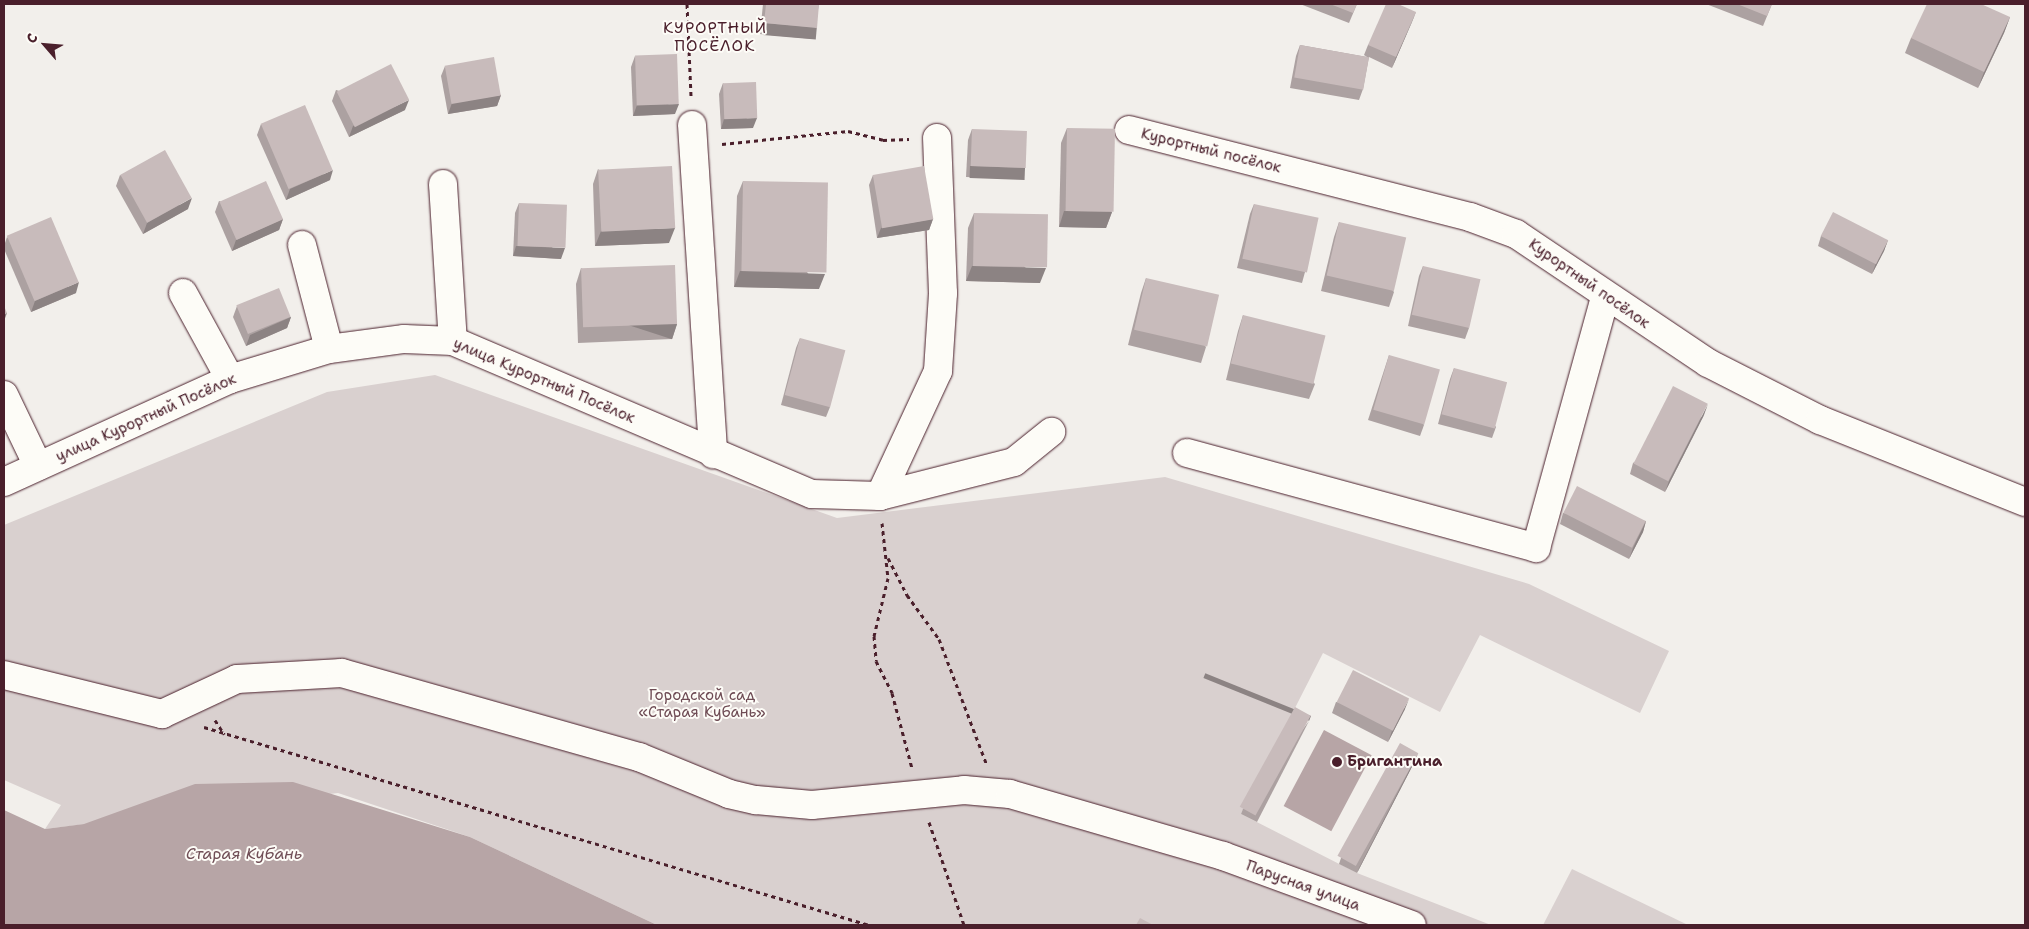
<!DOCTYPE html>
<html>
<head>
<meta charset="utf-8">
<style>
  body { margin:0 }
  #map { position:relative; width:2029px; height:929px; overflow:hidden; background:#f2efeb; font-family:"Shantell Sans",sans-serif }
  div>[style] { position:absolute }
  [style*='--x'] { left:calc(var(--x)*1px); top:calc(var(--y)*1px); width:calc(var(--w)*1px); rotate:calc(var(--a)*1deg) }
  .green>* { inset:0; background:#d9d0cf }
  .water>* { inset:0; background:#b7a5a6; transform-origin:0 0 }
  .path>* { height:3px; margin-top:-1.5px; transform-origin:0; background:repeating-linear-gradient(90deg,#4a1f2b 0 4px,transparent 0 8px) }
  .roads { filter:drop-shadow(0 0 1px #4a1f2b) drop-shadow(0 0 1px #4a1f2b) }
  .minor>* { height:28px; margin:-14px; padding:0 14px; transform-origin:14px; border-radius:14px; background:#fdfcf7 }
  .wall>* { inset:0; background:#aca1a1 }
  .shaded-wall>* { inset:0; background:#8c8383; transform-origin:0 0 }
  .building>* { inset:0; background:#c8bbbb; transform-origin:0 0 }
  .dots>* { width:14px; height:14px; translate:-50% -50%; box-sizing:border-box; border:2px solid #fdfcf7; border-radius:50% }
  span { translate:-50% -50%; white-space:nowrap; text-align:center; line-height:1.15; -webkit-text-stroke:4px #fdfcf7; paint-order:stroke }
  .street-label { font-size:15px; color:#4a1f2b }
  .park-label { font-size:15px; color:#6e4b54 }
  .poi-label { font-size:15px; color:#4a1f2b; font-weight:700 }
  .left { translate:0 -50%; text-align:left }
  .neighbourhood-label { font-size:16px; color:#4a1f2b; letter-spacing:1px }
  .water-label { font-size:16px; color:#704e56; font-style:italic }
  .frame { position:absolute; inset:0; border:5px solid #4a1f2b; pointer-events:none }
  .north { position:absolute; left:20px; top:20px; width:50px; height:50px; -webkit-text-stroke:4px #fdfcf7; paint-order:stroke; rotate:297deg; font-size:14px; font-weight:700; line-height:20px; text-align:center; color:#4a1f2b }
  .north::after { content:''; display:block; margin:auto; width:18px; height:22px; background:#4a1f2b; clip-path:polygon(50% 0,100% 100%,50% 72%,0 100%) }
</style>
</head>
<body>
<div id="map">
  <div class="green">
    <div style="clip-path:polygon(435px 375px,837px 518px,1165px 477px,1529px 584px,1669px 651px,1640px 713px,1480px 635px,1440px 712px,1323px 653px,1241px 814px,1357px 873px,1491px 925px,657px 925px,470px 837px,338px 793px,45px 829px,61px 805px,4px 780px,4px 525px,327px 392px)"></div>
    <div style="clip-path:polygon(1572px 869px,1688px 925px,1543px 925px)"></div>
  </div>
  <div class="water">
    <div style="left:1324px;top:730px;width:54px;height:86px;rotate:28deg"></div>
    <div style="clip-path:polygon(293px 782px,470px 837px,657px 925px,4px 925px,4px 810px,45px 829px,84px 824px,195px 784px)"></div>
  </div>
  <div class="path">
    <div style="--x:687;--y:4;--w:93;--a:87.5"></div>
    <div style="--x:722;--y:144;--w:127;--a:-5.9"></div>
    <div style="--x:848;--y:131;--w:36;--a:14"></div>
    <div style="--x:883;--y:140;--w:26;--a:-2"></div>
    <div style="--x:882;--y:523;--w:55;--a:83.8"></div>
    <div style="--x:888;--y:578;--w:60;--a:103.6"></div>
    <div style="--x:874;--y:636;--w:25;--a:85"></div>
    <div style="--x:876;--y:661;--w:36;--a:63"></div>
    <div style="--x:892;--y:693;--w:78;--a:75.1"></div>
    <div style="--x:888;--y:558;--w:42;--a:62.8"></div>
    <div style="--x:907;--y:595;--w:54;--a:54"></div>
    <div style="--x:939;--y:639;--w:133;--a:69.2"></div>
    <div style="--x:215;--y:720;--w:17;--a:57"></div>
    <div style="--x:204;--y:727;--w:694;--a:16.58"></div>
    <div style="--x:929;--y:822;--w:109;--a:71.2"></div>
  </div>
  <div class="roads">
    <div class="minor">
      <div style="--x:692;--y:125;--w:330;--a:86.3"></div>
      <div style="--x:1129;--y:130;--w:352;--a:14.3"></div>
      <div style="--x:1470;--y:217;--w:49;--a:20.3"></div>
      <div style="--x:1516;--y:234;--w:231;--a:33.9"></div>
      <div style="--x:1708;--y:363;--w:126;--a:27"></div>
      <div style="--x:1820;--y:420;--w:221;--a:21.8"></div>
      <div style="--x:443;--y:184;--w:157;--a:86.4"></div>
      <div style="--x:302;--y:245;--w:107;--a:75.4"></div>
      <div style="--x:183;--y:293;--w:98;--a:61.3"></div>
      <div style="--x:4;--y:395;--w:79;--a:64.4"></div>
      <div style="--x:1187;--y:453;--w:362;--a:15.2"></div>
      <div style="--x:1536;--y:548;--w:259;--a:-74.6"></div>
      <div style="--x:4;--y:482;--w:248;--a:-24.5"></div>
      <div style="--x:230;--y:379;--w:103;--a:-16.9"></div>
      <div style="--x:329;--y:349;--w:76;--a:-7.6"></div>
      <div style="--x:404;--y:339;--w:49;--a:2.3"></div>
      <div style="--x:453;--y:341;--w:390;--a:23.1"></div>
      <div style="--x:812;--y:494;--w:68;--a:1.7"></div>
      <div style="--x:880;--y:496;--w:138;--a:-14.2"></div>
      <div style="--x:1014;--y:462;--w:48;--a:-39"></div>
      <div style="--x:880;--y:496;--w:138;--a:-65.1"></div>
      <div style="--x:938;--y:371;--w:78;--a:-86.3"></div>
      <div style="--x:943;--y:293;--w:155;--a:-92.2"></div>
      <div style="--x:4;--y:675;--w:163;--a:13.9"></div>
      <div style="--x:162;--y:714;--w:83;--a:-25"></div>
      <div style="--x:237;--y:679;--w:105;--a:-3.3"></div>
      <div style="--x:342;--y:673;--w:309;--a:15.8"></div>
      <div style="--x:639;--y:757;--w:97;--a:22.3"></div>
      <div style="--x:729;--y:794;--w:28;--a:13"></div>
      <div style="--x:756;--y:800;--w:56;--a:5.1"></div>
      <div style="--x:812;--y:805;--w:153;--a:-5.6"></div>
      <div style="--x:964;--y:790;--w:46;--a:5"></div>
      <div style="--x:1010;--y:794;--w:222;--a:16.2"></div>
      <div style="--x:1223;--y:856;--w:201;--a:20.1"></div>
    </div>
  </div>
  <div class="wall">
    <div style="clip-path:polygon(763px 4px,819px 4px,813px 39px,760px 34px)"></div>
    <div style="clip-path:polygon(1300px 4px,1357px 4px,1349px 23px)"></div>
    <div style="clip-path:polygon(1706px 4px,1772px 4px,1763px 26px)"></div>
    <div style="clip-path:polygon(1416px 12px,1392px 68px,1369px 57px,1363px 89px,1359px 100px,1290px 88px,1296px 56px,1300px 45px,1367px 57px,1364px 55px,1368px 45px)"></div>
    <div style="clip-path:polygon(2010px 17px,2004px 33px,1978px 88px,1905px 53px,1911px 38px)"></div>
    <div style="clip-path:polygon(635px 56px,675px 114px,633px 116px,631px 67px)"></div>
    <div style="clip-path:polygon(445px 66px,501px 95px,497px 106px,448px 114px,441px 76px)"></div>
    <div style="clip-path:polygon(723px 83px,753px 128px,721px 129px,719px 94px)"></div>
    <div style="clip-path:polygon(336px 90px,405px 110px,349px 137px,332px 101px)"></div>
    <div style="clip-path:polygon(261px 124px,330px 180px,286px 200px,257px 135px)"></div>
    <div style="clip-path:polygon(1067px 128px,1112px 212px,1106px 228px,1059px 227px,1061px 143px)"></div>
    <div style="clip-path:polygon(972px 129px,1025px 168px,1022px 179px,966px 177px,968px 140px)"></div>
    <div style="clip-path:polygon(598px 169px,669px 243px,595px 246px,593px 184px)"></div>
    <div style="clip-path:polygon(120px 175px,188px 209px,143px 234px,116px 186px)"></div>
    <div style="clip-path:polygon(873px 175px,933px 219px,929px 230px,877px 238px,869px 185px)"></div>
    <div style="clip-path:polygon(743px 181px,819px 289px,734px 287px,737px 196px)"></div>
    <div style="clip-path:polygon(219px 201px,283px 219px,279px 230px,232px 251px,215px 212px)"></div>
    <div style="clip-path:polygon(519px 203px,561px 259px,513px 256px,515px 213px)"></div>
    <div style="clip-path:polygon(1254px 204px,1305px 272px,1302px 283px,1237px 268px,1250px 214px)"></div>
    <div style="clip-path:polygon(974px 213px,1040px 283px,966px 281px,968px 228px)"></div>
    <div style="clip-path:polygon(1339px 222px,1394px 292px,1389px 307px,1321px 291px,1334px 237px)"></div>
    <div style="clip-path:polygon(1821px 236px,1888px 240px,1884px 251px,1872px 274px,1818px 246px)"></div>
    <div style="clip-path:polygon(7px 237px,76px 293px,31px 312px,4px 249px,4px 246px)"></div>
    <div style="clip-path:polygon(1423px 266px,1469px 328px,1465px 339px,1408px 326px,1419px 276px)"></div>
    <div style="clip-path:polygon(581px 268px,677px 324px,672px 339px,578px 343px,576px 284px)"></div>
    <div style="clip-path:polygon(1146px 278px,1206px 347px,1201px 363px,1128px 345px,1141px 293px)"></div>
    <div style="clip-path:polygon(237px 306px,291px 317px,287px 328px,246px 346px,233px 317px)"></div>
    <div style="clip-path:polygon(1243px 315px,1315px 384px,1309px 399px,1226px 380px,1238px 331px)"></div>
    <div style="clip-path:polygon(800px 338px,830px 407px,826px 417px,781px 405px,796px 348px)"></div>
    <div style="clip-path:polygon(1389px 355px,1424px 425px,1420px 436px,1368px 420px)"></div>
    <div style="clip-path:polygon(1454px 368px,1496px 427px,1492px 438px,1438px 424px,1450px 379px)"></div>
    <div style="clip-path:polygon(1704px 415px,1665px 492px,1630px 474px,1633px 463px)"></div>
    <div style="clip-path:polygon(1563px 513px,1646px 521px,1643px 532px,1629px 559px,1560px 524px)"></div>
    <div style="clip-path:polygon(1336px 702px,1405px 709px,1388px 742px,1332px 713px)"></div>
    <div style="clip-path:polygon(1309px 721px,1257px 822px,1241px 814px,1243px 809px)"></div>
    <div style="clip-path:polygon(1416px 759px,1357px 873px,1339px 864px,1341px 858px)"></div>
  </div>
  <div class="shaded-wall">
    <div style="clip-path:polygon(1416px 12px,1412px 22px,1392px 68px,1396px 57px)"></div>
    <div style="clip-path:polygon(2010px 17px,2004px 33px,1978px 88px,1984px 72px)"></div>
    <div style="left:764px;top:23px;width:53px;height:12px;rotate:5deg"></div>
    <div style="clip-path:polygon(501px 95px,497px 106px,448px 114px,452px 103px)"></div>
    <div style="clip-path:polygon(409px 100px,405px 110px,349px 137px,353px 126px)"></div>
    <div style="clip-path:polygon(679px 104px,675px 114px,633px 116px,637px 105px)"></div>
    <div style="clip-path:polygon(757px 118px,753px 128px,721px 129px,724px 119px)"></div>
    <div style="left:970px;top:166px;width:55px;height:12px;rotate:2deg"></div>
    <div style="clip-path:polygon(333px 170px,330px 180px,286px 200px,290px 189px)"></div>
    <div style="clip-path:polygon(192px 198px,188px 209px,143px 234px,147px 223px)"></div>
    <div style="clip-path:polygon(1064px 211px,1112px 212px,1106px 228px,1059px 227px)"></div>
    <div style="clip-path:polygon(283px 219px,279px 230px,232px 251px,236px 240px)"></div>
    <div style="clip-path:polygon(933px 219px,929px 230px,877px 238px,881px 228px)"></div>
    <div style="clip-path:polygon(675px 228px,669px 243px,595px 246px,601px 231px)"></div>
    <div style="clip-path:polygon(1888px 240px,1884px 251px,1872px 274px,1876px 263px)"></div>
    <div style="clip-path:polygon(516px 246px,565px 248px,561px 259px,513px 256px)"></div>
    <div style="clip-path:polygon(972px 266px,1046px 268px,1040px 283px,966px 281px)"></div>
    <div style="clip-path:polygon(740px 271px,825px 274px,819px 289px,734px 287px)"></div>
    <div style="clip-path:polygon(79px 282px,76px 293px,31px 312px,35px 301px)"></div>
    <div style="clip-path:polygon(7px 313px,4px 321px,4px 314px)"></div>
    <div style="clip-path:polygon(291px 317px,287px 328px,246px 346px,250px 335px)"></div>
    <div style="left:677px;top:324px;width:16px;height:93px;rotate:108deg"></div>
    <div style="clip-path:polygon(1708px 404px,1704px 415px,1665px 492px,1669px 481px)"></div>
    <div style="clip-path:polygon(1646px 521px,1643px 532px,1629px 559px,1633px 548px)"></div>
    <div style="clip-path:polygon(1409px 699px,1405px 709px,1388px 742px,1392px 731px)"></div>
    <div style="left:1311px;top:716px;width:5px;height:114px;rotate:112deg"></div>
    <div style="clip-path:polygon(1418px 753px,1416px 759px,1357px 873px,1359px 868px)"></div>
  </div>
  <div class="building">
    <div style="clip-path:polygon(766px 4px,819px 4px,817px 28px,764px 23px)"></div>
    <div style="clip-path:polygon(1330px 4px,1357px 4px,1353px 13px)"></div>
    <div style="clip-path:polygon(1386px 4px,1398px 4px,1416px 12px,1396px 57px,1368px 45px)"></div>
    <div style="clip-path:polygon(1737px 4px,1772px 4px,1767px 16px)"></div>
    <div style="clip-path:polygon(1927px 4px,1981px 4px,2010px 17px,1984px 72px,1911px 38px)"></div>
    <div style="left:1300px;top:45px;width:70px;height:33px;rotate:10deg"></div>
    <div style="left:677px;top:54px;width:50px;height:42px;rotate:88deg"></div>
    <div style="left:494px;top:57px;width:39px;height:50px;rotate:80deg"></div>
    <div style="left:391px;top:64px;width:40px;height:61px;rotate:63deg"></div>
    <div style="left:756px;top:82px;width:36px;height:33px;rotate:88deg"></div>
    <div style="left:305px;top:105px;width:71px;height:48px;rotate:67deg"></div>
    <div style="left:1067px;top:128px;width:48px;height:83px;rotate:1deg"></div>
    <div style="left:972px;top:129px;width:55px;height:37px;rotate:2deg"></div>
    <div style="left:165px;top:150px;width:55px;height:51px;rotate:61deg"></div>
    <div style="left:672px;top:166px;width:62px;height:74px;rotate:87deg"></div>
    <div style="left:924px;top:166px;width:54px;height:52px;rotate:80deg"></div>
    <div style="left:266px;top:181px;width:42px;height:51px;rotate:66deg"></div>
    <div style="left:743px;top:181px;width:85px;height:90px;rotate:1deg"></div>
    <div style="left:519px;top:203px;width:48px;height:43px;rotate:2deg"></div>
    <div style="left:1254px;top:204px;width:66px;height:56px;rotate:12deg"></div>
    <div style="left:1833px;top:212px;width:62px;height:27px;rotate:27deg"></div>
    <div style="left:974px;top:213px;width:74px;height:53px;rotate:1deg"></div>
    <div style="left:51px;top:217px;width:71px;height:48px;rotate:67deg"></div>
    <div style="left:1339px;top:222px;width:69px;height:55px;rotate:13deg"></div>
    <div style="left:675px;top:265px;width:59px;height:94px;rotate:88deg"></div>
    <div style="left:1423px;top:266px;width:59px;height:50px;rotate:13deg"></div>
    <div style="left:1146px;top:278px;width:75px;height:53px;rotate:13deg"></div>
    <div style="left:279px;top:288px;width:31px;height:46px;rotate:68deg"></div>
    <div style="clip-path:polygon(4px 306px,7px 313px,4px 314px)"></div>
    <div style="left:1243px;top:315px;width:85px;height:50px;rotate:14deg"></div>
    <div style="left:800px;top:338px;width:47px;height:59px;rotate:15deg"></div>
    <div style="left:1389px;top:355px;width:53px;height:57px;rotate:16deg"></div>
    <div style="left:1454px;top:368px;width:55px;height:48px;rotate:15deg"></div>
    <div style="left:1673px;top:386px;width:39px;height:87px;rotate:27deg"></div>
    <div style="left:1577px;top:486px;width:77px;height:30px;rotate:27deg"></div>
    <div style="left:1353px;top:670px;width:63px;height:36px;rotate:27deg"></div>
    <div style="left:1295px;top:707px;width:18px;height:114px;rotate:29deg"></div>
    <div style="left:1400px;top:743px;width:21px;height:129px;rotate:29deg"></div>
    <div style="clip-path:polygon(1140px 918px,1153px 925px,1136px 925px)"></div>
  </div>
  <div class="dots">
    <div style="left:1337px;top:762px;background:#4a1f2b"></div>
  </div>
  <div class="street-label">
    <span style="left:1211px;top:151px;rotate:14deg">Курортный посёлок</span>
    <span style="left:1589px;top:284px;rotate:35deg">Курортный посёлок</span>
    <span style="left:544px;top:381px;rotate:23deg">улица Курортный Посёлок</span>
    <span style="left:146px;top:418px;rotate:-24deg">улица Курортный Посёлок</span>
    <span style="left:1303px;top:886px;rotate:20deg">Парусная улица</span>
  </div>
  <div class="park-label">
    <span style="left:702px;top:704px">Городской сад<br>«Старая Кубань»</span>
  </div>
  <div class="poi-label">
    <span class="left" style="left:1347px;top:762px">Бригантина</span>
  </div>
  <div class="neighbourhood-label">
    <span style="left:715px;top:37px">КУРОРТНЫЙ<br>ПОСЁЛОК</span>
  </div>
  <div class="water-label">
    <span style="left:244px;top:854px">Старая Кубань</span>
  </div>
  <div class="frame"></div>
  <div class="north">С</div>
</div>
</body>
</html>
